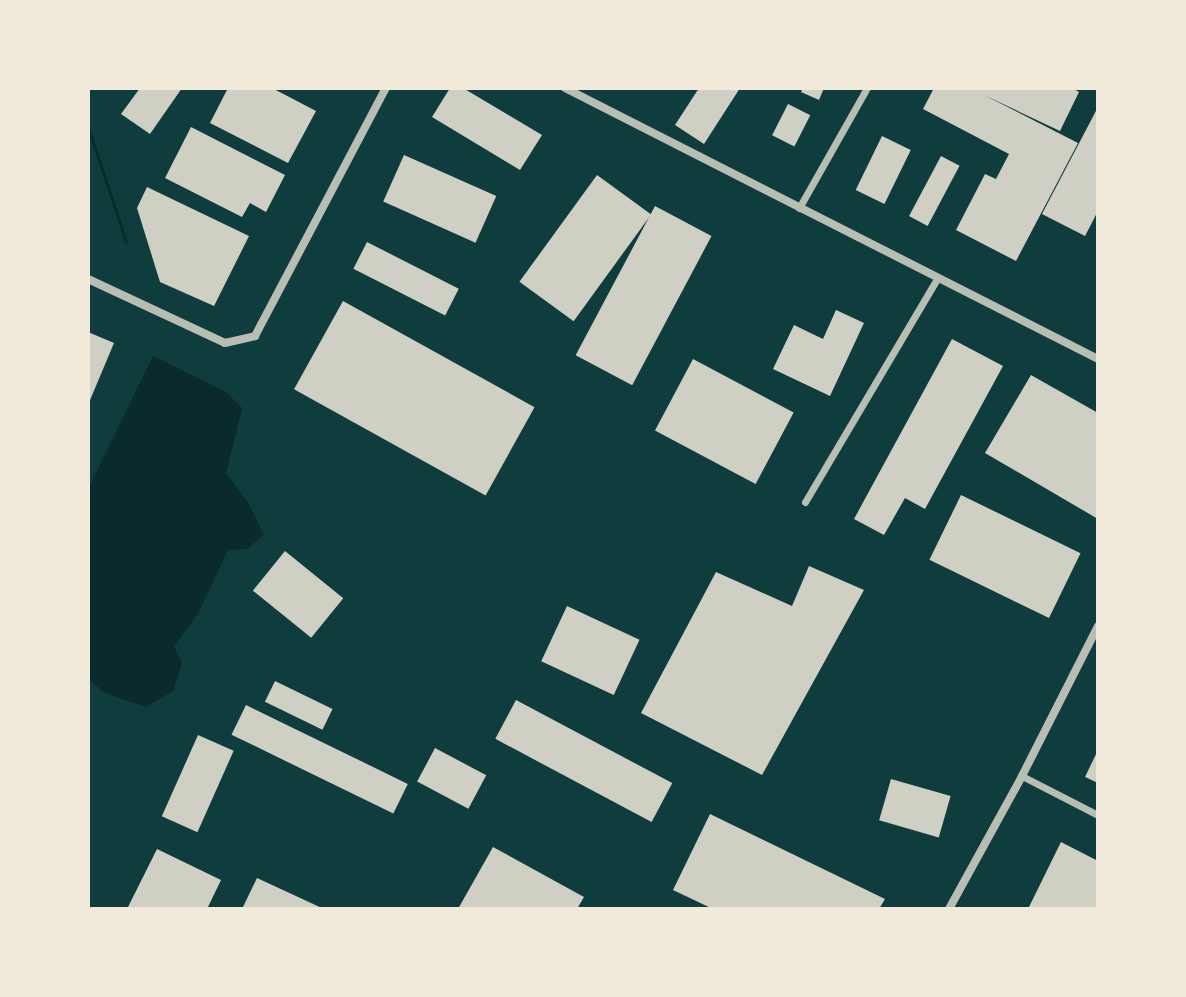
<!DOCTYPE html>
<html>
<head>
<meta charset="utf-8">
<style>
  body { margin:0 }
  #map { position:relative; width:1186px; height:997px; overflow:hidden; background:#0f3d3e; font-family:Poppins,sans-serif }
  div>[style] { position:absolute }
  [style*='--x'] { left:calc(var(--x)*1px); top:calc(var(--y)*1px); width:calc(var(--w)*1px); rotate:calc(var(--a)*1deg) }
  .water>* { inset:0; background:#0a2a2b }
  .stream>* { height:3px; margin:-1.5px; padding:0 1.5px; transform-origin:1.5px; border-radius:1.5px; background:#0a2a2b }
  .building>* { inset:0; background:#cfcfc3; transform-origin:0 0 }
  .minor>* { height:7px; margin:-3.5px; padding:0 3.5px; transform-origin:3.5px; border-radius:3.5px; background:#b8beb3 }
  .tertiary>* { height:8px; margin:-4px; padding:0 4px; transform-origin:4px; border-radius:4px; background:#b8beb3 }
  span { translate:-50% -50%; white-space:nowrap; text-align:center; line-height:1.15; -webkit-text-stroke:8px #f1e9da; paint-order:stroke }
  .frame { position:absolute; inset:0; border:90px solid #f1e9da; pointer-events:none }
</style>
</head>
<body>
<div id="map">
  <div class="water">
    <div style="clip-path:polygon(153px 356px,226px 392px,242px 408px,226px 473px,248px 502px,264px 535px,247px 549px,228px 550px,199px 612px,174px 647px,182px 663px,173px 691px,146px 707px,105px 693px,88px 679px,88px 489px)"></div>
  </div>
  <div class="stream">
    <div style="--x:88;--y:127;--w:121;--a:71.7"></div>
  </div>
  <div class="building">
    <div style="clip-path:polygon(140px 88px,182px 88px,150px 134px,121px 114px)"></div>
    <div style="clip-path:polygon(228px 88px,272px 88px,316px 111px,288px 163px,210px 123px)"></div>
    <div style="clip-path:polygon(450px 88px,463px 88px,542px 135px,520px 170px,432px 117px)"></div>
    <div style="clip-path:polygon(699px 88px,740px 88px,704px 144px,675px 125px)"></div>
    <div style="clip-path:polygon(803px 88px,824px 88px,819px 100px,801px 92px)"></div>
    <div style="clip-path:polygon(934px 88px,1072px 88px,1079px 92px,1060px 131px,984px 95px,1078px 143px,1016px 261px,956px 230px,985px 174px,996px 179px,1009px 154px,923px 109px)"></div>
    <div style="left:788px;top:104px;width:25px;height:35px;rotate:27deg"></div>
    <div style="clip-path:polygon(1098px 107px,1098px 211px,1085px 236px,1042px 214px)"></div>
    <div style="clip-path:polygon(191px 127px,285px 175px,266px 212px,250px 203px,242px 217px,165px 178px)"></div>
    <div style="left:882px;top:136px;width:32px;height:60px;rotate:26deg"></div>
    <div style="left:404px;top:155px;width:101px;height:51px;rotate:24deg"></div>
    <div style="left:941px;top:156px;width:21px;height:68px;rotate:28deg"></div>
    <div style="left:597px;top:175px;width:67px;height:132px;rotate:36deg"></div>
    <div style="clip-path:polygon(147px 187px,249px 236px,214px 306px,160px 282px,137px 208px)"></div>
    <div style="left:655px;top:206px;width:64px;height:169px;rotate:28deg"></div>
    <div style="left:367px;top:242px;width:103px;height:30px;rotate:27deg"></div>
    <div style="left:343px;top:301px;width:219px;height:101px;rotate:29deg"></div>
    <div style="clip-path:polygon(836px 310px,864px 323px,830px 396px,773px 369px,794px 325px,823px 339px)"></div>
    <div style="clip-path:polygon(88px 332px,114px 343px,88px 405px)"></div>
    <div style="clip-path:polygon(952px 339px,1003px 366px,925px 509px,905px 498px,884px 535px,854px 519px)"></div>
    <div style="left:693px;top:359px;width:114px;height:81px;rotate:28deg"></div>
    <div style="clip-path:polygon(1031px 375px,1098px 413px,1098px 519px,985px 453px)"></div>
    <div style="left:961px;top:495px;width:133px;height:72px;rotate:26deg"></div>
    <div style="left:285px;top:551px;width:75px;height:51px;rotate:39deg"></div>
    <div style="clip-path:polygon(809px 566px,864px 590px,762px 775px,641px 713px,716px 572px,792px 606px)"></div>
    <div style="left:567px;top:606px;width:80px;height:61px;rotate:25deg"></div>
    <div style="left:275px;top:681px;width:64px;height:23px;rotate:26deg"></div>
    <div style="left:516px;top:700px;width:177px;height:44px;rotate:28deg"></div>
    <div style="left:246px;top:705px;width:180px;height:33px;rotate:26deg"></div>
    <div style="left:198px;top:735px;width:39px;height:89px;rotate:24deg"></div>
    <div style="left:435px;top:748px;width:58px;height:38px;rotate:28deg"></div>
    <div style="clip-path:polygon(1098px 750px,1098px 783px,1085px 777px)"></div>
    <div style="left:891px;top:779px;width:62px;height:43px;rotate:16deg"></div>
    <div style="clip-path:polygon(710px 814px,885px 899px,879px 909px,713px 909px,673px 890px)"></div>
    <div style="clip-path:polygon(1061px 842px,1098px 861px,1098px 909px,1028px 909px)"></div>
    <div style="clip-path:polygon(493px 847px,584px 897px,577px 909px,458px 909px)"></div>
    <div style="clip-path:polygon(157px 849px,221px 880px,207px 909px,127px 909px)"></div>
    <div style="clip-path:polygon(257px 878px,324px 909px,242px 909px)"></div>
  </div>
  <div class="minor">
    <div style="--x:799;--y:208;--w:138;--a:-60.5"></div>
    <div style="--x:805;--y:502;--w:261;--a:-59.4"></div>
    <div style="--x:1022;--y:776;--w:85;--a:27.2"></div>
  </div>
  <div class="tertiary">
    <div style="--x:565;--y:88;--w:598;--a:26.95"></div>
    <div style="--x:88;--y:279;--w:151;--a:25"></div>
    <div style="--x:225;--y:343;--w:31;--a:-13"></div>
    <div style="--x:255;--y:336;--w:280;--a:-62.2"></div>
    <div style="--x:949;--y:909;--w:152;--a:-61.2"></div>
    <div style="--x:1022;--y:776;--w:168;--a:-63.1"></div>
  </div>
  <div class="frame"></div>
</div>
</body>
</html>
